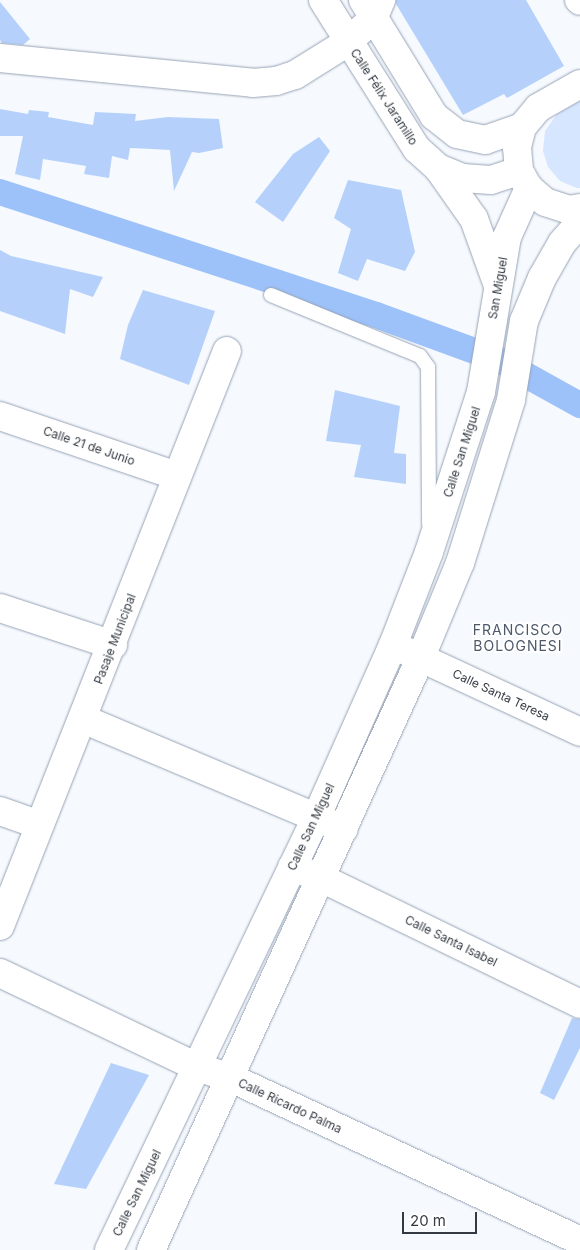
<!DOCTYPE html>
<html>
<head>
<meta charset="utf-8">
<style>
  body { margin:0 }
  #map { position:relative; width:580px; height:1250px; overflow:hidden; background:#f6f9fd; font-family:Inter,sans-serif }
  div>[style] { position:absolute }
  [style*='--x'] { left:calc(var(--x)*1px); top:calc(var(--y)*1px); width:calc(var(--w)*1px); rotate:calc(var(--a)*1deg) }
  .green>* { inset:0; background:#d6e6ff }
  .canal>* { height:26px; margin:-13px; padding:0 13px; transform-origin:13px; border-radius:13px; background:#9dc1f9 }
  .building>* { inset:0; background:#b5d1fb }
  .roads { filter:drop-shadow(0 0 1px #96a3b7) drop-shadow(0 0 1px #96a3b7) }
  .lane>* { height:14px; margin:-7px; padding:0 7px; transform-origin:7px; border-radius:7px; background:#fff }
  .street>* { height:28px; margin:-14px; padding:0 14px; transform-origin:14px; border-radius:14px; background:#fff }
  .secondary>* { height:28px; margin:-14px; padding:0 14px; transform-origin:14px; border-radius:14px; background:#fff }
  span { translate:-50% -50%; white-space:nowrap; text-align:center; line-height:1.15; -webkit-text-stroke:4px #fff; paint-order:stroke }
  .street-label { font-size:12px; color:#343a42 }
  .neighbourhood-label { font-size:14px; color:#4d596b; letter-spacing:1px }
  .scale { position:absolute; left:402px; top:1212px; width:75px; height:22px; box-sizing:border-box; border:2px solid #343a42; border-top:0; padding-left:6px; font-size:15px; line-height:18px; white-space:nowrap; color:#343a42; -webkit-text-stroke:4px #fff; paint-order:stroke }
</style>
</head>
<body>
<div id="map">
  <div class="green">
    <div style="clip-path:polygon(580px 101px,580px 188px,577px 188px,560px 181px,548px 167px,543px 151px,545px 131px,557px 114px)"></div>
  </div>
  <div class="canal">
    <div style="--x:0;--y:192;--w:396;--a:18.1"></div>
    <div style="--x:376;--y:315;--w:131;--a:20.1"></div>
    <div style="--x:499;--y:360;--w:93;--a:29.1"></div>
  </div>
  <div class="building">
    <div style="clip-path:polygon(396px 0,526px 0,564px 66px,507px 98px,504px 94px,463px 115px,396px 4px)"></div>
    <div style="clip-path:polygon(0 2px,30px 39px,23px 45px,2px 43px,0 40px)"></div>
    <div style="clip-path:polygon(0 109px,28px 114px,29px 110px,49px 112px,48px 117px,93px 125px,95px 112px,136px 114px,135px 121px,168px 117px,219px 119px,223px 148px,199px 153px,192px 152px,174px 191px,170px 150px,152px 149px,130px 148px,128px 160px,112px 156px,109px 178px,84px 174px,86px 166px,43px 159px,40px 180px,15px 174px,23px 136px,0 136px)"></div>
    <div style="clip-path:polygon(319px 137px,330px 151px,283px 222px,255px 202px,293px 154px)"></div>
    <div style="clip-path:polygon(348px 180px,401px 190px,415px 252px,405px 271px,367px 259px,358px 281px,338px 273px,351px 229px,334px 218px)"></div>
    <div style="clip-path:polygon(0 250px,11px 256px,103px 277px,93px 297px,70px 289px,65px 334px,0 311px)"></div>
    <div style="clip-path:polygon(143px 290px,215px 311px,189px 385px,120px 359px,128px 325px)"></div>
    <div style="clip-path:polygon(335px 390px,400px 406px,394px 453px,406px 454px,406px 484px,354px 477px,361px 445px,326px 441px)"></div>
    <div style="clip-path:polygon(572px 1018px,580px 1019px,580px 1048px,554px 1100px,540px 1093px)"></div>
    <div style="clip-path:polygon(111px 1063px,149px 1075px,86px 1189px,54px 1184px)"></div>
  </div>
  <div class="roads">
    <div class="lane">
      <div style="--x:271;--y:295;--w:161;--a:22.3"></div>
      <div style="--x:420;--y:356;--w:14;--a:54"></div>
      <div style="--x:428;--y:367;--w:157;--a:89.6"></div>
    </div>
    <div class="street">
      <div style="--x:579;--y:0;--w:1;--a:45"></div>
      <div style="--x:0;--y:58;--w:254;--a:5.6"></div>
      <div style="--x:253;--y:83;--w:23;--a:-5"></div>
      <div style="--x:276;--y:81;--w:20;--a:-18"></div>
      <div style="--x:295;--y:75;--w:62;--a:-31.9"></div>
      <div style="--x:348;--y:42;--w:34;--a:-43"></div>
      <div style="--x:373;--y:19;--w:21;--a:-67"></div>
      <div style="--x:0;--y:416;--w:187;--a:18.7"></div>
      <div style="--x:0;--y:608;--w:119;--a:18.1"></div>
      <div style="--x:393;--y:645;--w:206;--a:24.9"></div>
      <div style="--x:83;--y:719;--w:283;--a:22.9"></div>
      <div style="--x:0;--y:811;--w:42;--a:19.3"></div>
      <div style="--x:292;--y:867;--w:31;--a:21"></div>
      <div style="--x:321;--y:878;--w:288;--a:25.9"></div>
      <div style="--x:0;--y:926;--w:618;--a:-68.46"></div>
      <div style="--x:0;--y:973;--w:218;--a:25.5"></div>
      <div style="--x:197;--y:1067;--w:36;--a:18"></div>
      <div style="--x:231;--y:1078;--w:385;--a:25"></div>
    </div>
    <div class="secondary">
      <div style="--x:323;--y:0;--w:176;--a:57.8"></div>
      <div style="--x:417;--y:149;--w:28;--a:42"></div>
      <div style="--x:438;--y:168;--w:27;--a:22"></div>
      <div style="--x:463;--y:178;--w:28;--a:4"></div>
      <div style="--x:491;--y:180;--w:29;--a:-18"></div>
      <div style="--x:363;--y:0;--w:136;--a:58.5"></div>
      <div style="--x:434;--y:116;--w:29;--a:38"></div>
      <div style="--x:457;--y:134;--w:29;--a:12"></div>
      <div style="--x:485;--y:140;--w:39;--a:-19"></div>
      <div style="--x:580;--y:84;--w:48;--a:150.3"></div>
      <div style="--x:538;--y:108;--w:25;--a:130"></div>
      <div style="--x:522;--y:127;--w:21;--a:104"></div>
      <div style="--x:517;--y:147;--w:24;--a:85"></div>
      <div style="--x:519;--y:171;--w:20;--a:60"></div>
      <div style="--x:529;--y:188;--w:21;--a:41"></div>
      <div style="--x:545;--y:202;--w:25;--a:18"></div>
      <div style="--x:569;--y:210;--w:11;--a:-10"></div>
      <div style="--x:438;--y:168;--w:62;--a:54.8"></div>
      <div style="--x:474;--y:219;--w:68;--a:70.2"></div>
      <div style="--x:109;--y:1250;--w:479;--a:-64.4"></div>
      <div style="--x:316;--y:818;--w:189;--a:-66"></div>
      <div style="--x:393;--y:645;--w:100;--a:-68.8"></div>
      <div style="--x:429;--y:552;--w:168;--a:-72"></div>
      <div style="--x:481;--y:392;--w:157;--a:-80.5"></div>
      <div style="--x:507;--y:237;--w:54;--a:-65.8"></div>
      <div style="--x:151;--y:1250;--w:652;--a:-65.52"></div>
      <div style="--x:421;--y:657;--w:102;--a:-67.5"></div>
      <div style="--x:460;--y:563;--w:171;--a:-72.6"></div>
      <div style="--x:511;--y:400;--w:80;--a:-80.7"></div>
      <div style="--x:524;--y:321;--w:47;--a:-67.3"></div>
      <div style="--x:542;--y:278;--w:40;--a:-60.3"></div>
      <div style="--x:562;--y:243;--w:28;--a:-49"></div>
    </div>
  </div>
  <div class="street-label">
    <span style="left:384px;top:97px;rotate:57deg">Calle Félix Jaramillo</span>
    <span style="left:498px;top:288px;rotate:-80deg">San Miguel</span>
    <span style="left:89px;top:446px;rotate:19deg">Calle 21 de Junio</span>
    <span style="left:462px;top:452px;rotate:-72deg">Calle San Miguel</span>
    <span style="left:115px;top:639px;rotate:-69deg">Pasaje Municipal</span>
    <span style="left:501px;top:695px;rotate:25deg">Calle Santa Teresa</span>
    <span style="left:311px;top:827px;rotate:-65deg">Calle San Miguel</span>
    <span style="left:451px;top:941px;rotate:26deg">Calle Santa Isabel</span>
    <span style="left:290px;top:1106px;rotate:25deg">Calle Ricardo Palma</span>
    <span style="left:137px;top:1193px;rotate:-64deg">Calle San Miguel</span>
  </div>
  <div class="neighbourhood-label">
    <span style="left:518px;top:638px">FRANCISCO<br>BOLOGNESI</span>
  </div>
  <div class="scale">20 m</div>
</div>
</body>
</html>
